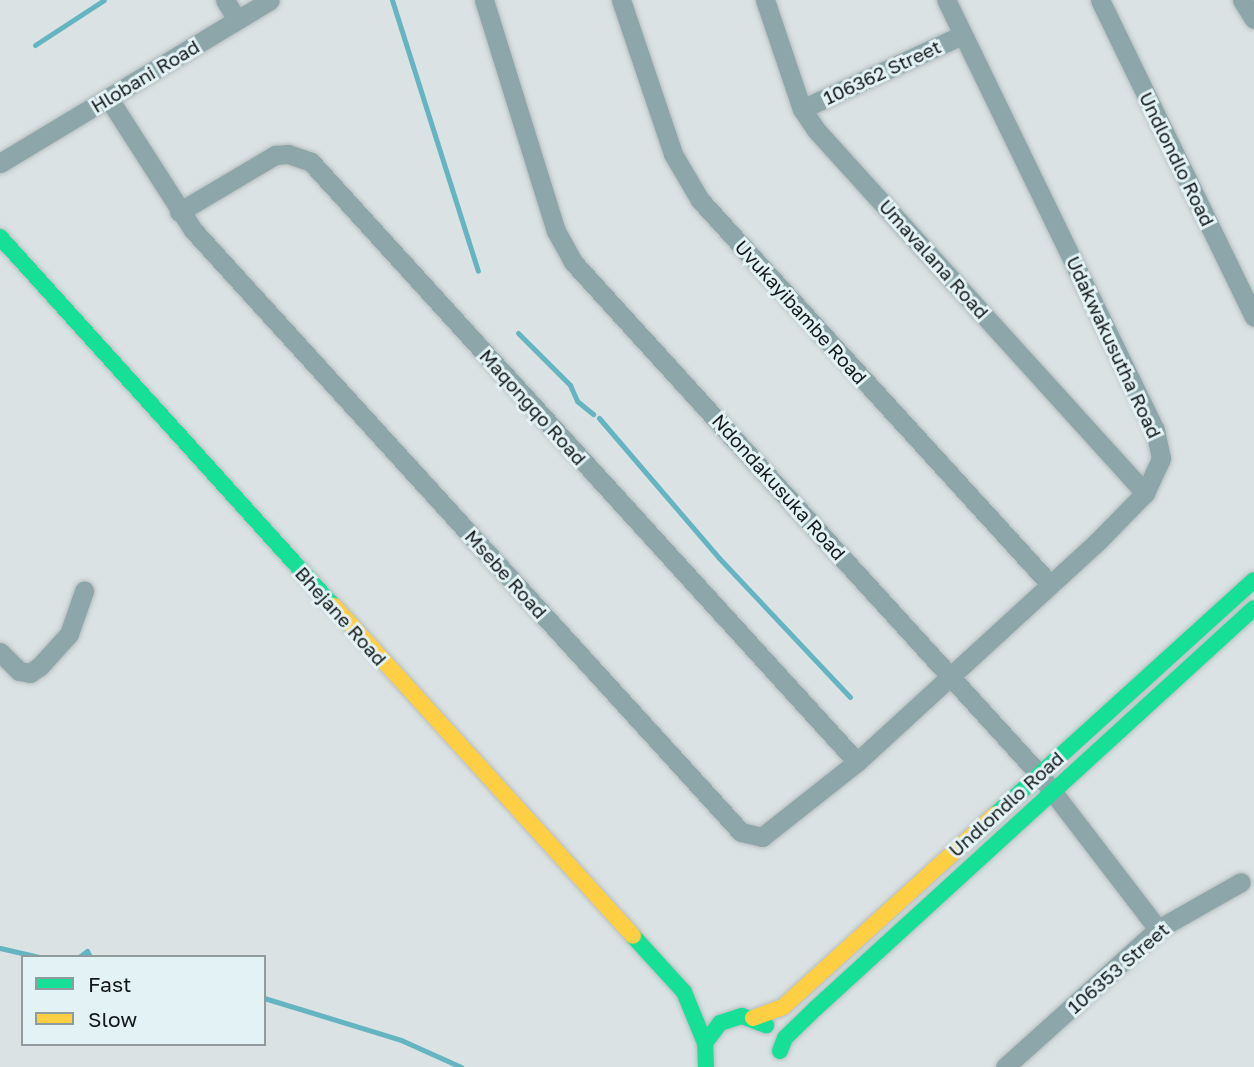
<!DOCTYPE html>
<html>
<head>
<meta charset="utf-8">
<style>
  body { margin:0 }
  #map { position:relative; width:1254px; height:1067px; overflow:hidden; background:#dae2e3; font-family:"Golos Text",sans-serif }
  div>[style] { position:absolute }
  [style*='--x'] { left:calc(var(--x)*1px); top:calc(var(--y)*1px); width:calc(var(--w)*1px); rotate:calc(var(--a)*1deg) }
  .stream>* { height:5px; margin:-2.5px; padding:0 2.5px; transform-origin:2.5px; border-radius:2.5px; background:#64b4c2 }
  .roads { filter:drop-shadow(0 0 2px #b7bdbe) drop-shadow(0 0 2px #b7bdbe) }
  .street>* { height:19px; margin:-9.5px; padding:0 9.5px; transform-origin:9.5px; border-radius:9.5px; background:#8ca6aa }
  .fast>* { height:16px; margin:-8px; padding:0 8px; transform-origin:8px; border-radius:8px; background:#16e098 }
  .slow>* { height:16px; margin:-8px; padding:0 8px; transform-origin:8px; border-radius:8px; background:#ffcf43 }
  span { translate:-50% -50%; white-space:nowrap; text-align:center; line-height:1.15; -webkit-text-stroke:6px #e3f2f5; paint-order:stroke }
  .street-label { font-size:19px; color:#14191a }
  .legend { position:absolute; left:21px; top:955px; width:245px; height:91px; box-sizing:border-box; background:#e3f2f5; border:2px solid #909b9d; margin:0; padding:9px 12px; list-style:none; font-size:21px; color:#14191a }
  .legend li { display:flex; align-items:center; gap:14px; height:35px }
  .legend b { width:35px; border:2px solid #909b9d }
</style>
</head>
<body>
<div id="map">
  <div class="stream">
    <div style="--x:392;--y:0;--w:284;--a:72.4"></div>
    <div style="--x:35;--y:45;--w:82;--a:-33.1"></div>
    <div style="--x:518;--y:333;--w:74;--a:45"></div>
    <div style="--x:570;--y:385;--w:17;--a:66"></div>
    <div style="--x:577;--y:401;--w:21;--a:39"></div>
    <div style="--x:599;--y:418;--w:184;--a:49.4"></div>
    <div style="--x:719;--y:558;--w:191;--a:46.7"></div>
    <div style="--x:0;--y:948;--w:40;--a:13"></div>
    <div style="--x:79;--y:957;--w:10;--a:-37"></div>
    <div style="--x:87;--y:951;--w:7;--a:63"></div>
    <div style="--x:264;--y:998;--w:143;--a:17"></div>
    <div style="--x:401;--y:1040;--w:66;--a:24.2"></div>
  </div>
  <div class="roads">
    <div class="street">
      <div style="--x:225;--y:0;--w:23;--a:59"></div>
      <div style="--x:484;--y:0;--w:242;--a:72.7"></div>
      <div style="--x:556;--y:231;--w:35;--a:61"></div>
      <div style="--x:573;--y:262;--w:692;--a:47.69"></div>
      <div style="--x:1039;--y:774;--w:195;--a:52.5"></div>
      <div style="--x:621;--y:0;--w:163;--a:71.3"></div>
      <div style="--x:673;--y:154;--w:53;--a:59.6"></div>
      <div style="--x:700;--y:200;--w:518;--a:47.66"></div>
      <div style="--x:765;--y:0;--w:115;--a:71.3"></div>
      <div style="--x:802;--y:109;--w:25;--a:56"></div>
      <div style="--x:816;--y:130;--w:490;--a:47.8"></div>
      <div style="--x:1100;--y:0;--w:352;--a:64.1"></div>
      <div style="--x:1242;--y:0;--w:22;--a:58"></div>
      <div style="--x:109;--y:99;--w:156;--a:57.3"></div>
      <div style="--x:193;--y:230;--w:814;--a:47.69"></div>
      <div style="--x:741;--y:832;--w:22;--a:13"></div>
      <div style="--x:762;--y:837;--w:121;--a:-38.3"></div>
      <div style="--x:857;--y:762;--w:327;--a:-42.5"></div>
      <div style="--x:1098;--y:541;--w:67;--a:-45.6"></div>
      <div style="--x:1145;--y:493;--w:38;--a:-65"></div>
      <div style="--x:1161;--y:458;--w:29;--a:-102"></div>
      <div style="--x:1155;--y:430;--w:478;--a:-115.9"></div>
      <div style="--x:802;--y:109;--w:176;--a:-24.8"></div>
      <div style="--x:0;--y:163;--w:315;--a:-31.1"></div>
      <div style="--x:179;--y:212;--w:112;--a:-30.7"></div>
      <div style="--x:275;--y:155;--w:13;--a:-4"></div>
      <div style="--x:288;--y:154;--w:24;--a:19"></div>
      <div style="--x:311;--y:162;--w:811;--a:47.7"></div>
      <div style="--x:0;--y:652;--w:27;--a:45"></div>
      <div style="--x:19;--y:671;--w:11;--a:10"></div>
      <div style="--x:30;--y:673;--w:12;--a:-35"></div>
      <div style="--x:40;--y:666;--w:43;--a:-47.8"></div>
      <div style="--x:69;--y:634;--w:46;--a:-70.8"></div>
      <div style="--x:1005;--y:1067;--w:206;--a:-42"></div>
      <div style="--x:1158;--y:929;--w:95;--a:-29.5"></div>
    </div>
    <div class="fast">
      <div style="--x:0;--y:237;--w:498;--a:47.9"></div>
      <div style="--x:996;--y:814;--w:348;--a:-42.2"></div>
      <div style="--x:633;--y:936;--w:76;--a:47.7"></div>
      <div style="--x:684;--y:992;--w:55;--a:67.6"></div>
      <div style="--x:780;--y:1051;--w:14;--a:-69"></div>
      <div style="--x:785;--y:1038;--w:43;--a:-44.1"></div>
      <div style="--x:816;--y:1008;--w:593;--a:-42.4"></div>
      <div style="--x:706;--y:1067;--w:24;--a:-92"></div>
      <div style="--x:705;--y:1043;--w:25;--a:-53"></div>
      <div style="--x:720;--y:1023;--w:23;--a:-18"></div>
      <div style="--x:742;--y:1016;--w:26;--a:21"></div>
    </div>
    <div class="slow">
      <div style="--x:334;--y:606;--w:445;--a:47.8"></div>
      <div style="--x:753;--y:1018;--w:32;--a:-20"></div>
      <div style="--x:783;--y:1007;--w:287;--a:-42.2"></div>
    </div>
  </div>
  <div class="street-label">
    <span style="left:882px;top:72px;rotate:-25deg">106362 Street</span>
    <span style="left:145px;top:76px;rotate:-31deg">Hlobani Road</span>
    <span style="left:1177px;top:159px;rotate:64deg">Undlondlo Road</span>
    <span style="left:934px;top:259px;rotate:48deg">Umavalana Road</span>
    <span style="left:801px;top:312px;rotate:48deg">Uvukayibambe Road</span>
    <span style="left:1114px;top:347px;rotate:65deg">Udakwakusutha Road</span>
    <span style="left:533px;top:407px;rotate:48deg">Maqongqo Road</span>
    <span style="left:779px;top:487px;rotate:48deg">Ndondakusuka Road</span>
    <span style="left:506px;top:574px;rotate:48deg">Msebe Road</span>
    <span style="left:341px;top:616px;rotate:48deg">Bhejane Road</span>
    <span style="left:1006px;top:804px;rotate:-42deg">Undlondlo Road</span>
    <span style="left:1118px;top:968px;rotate:-41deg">106353 Street</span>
  </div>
  <ul class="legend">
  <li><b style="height:9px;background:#16e098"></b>Fast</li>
  <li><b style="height:9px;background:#ffcf43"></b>Slow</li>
  </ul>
</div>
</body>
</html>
